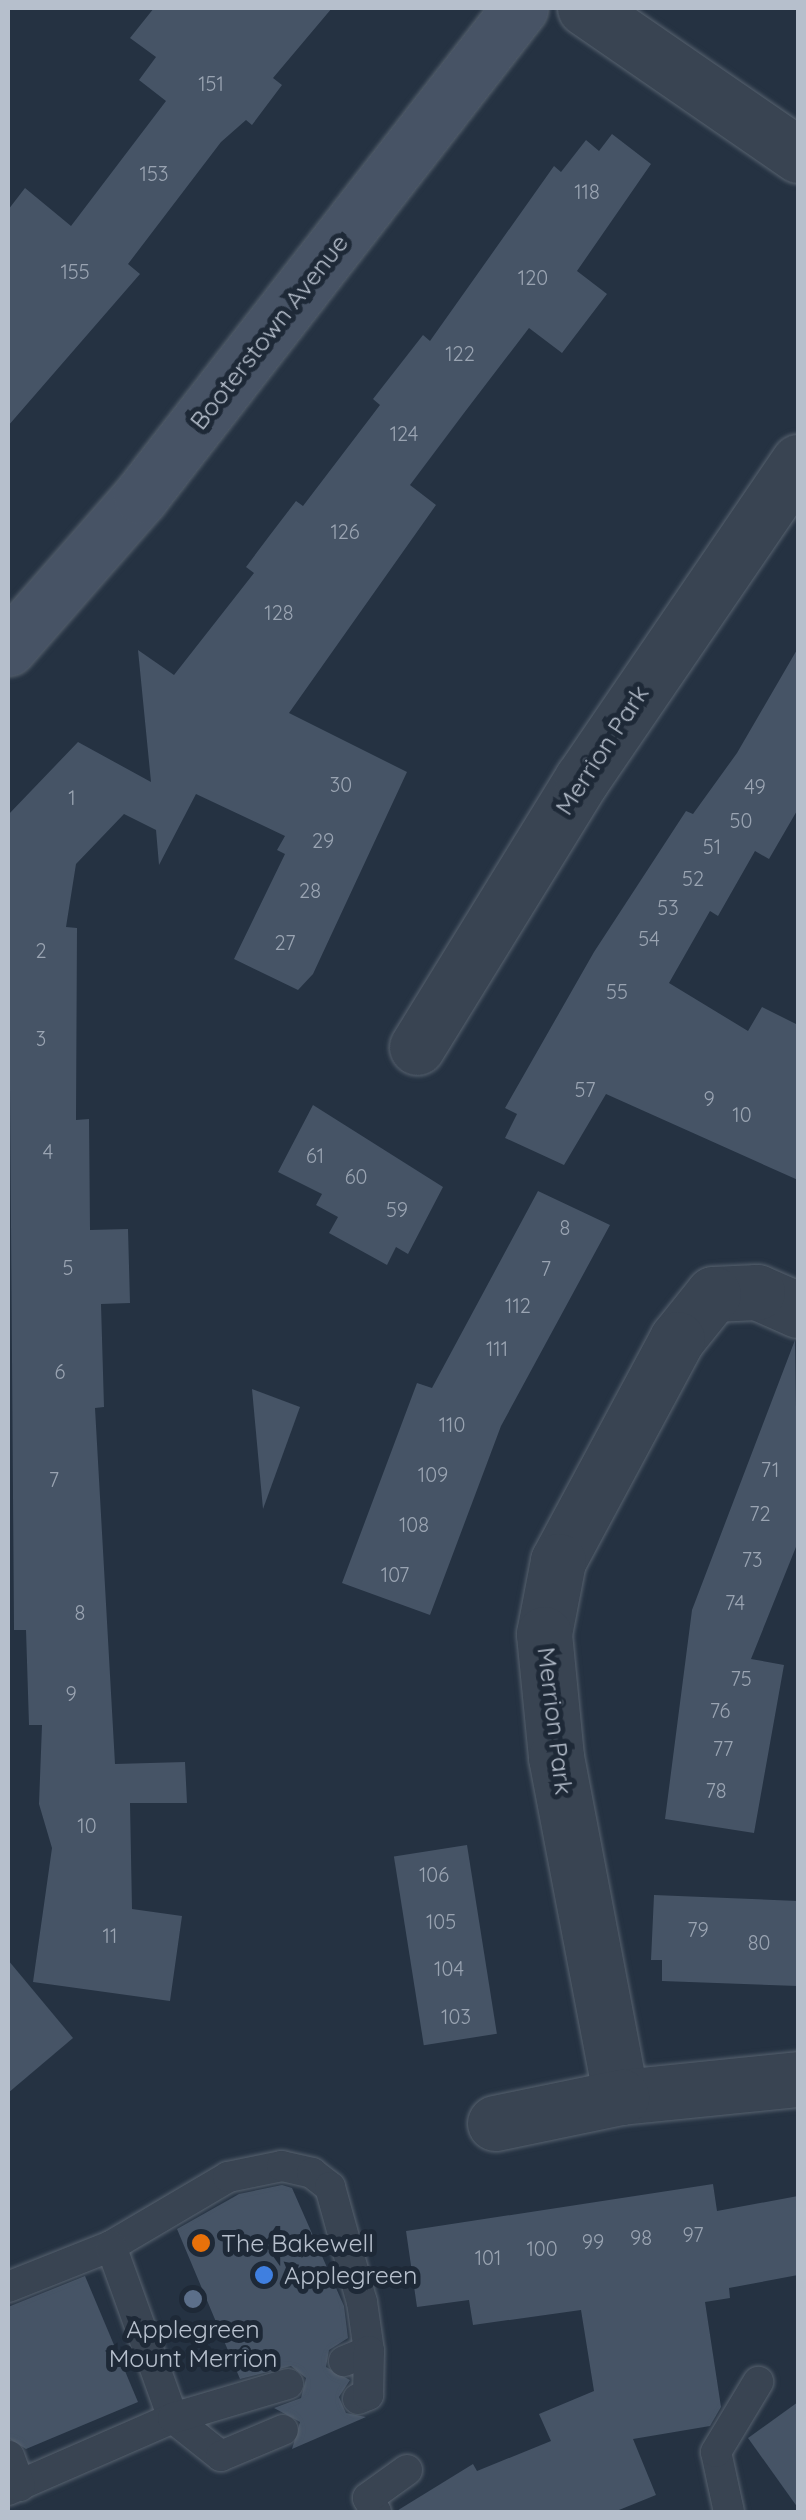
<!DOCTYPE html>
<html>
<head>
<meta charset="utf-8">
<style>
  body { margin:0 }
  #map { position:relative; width:806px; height:2520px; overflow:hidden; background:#253242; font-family:Quicksand,sans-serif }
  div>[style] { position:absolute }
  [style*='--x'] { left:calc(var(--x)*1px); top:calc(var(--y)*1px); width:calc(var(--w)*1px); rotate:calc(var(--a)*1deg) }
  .building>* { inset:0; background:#465466; transform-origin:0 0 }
  .roads { filter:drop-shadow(0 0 2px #57626f) drop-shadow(0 0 2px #57626f) }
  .lane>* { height:30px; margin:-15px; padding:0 15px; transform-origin:15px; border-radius:15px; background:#394452 }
  .street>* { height:55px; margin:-27.5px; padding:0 27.5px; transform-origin:27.5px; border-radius:27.5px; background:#394452 }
  .secondary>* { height:55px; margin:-27.5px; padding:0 27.5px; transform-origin:27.5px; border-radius:27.5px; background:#475365 }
  .dots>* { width:28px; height:28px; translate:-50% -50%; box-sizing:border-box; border:5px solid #1e2937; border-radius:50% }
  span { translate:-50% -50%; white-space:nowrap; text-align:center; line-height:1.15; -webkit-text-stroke:10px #1e2937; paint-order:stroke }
  .number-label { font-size:20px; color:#9aa4b2 }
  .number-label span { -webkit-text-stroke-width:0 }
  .street-label { font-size:25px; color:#b6bfcc }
  .poi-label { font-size:25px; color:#b6bfcc }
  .left { translate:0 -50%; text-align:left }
  .frame { position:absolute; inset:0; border:10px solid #b6bfcc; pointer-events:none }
</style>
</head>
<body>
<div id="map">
  <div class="building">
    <div style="clip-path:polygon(154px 8px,332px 8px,273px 78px,282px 85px,252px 125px,246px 120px,221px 142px,128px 264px,140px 274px,8px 426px,8px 210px,25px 188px,71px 226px,166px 101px,139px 80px,156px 57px,130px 38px)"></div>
    <div style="clip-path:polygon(612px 134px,651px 164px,577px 271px,607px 294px,562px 353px,529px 328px,464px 413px,410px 485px,436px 505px,289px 713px,407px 772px,313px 974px,298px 990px,234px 959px,285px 854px,277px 850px,285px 836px,196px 794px,159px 865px,156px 830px,124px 814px,76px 864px,66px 927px,77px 928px,76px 1120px,89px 1119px,90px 1230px,128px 1229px,130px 1303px,101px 1304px,104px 1407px,95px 1408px,115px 1764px,185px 1762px,187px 1803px,130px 1803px,132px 1909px,182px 1916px,170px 2001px,33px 1982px,52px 1848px,39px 1804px,42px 1725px,29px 1725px,26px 1630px,14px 1630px,8px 815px,78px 742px,151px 782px,138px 650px,174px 675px,254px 573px,246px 567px,270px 535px,296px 501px,303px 506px,380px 405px,373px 399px,423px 335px,430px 341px,554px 166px,561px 172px,586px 140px,599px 151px)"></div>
    <div style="clip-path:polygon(798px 648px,798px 809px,769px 859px,755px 851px,718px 916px,710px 911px,669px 983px,748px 1031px,762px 1007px,798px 1025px,798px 1180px,606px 1094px,564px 1165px,505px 1138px,517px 1114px,505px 1108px,594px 952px,686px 811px,693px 814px,737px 753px)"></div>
    <div style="clip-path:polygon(313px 1105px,443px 1187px,408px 1254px,396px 1247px,387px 1265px,329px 1233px,338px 1217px,316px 1205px,322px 1194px,278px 1172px)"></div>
    <div style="clip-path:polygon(538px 1191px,610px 1225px,501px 1426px,430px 1615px,342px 1583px,417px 1383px,432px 1388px)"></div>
    <div style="clip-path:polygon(795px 1340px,798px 1542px,751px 1659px,784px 1665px,754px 1833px,665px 1819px,692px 1610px)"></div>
    <div style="clip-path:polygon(252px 1389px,300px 1407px,263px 1509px)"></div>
    <div style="left:467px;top:1845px;width:191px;height:74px;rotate:81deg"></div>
    <div style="clip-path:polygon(654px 1895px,798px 1901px,798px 1986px,662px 1981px,662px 1960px,651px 1960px)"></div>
    <div style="clip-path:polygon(8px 1960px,73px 2038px,8px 2093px)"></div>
    <div style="clip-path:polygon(713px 2184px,717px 2211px,798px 2196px,798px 2275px,729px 2288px,730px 2298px,705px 2302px,721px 2407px,710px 2426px,633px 2439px,656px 2495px,614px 2512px,395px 2512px,473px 2464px,477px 2471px,551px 2441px,539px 2414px,594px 2391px,581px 2310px,473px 2325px,469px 2300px,417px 2307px,406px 2231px)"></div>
    <div style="clip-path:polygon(282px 2185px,292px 2188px,344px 2306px,348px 2338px,329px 2350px,326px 2367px,350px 2380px,339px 2397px,346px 2413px,366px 2417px,292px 2449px,300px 2422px,274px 2408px,301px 2398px,306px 2378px,291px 2366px,240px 2379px,177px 2229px,239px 2194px)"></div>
    <div style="clip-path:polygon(85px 2276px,138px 2402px,26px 2449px,8px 2438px,8px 2307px)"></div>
    <div style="clip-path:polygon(798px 2402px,798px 2508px,748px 2438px)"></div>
  </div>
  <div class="roads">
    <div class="lane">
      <div style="--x:111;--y:2246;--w:136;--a:-30.5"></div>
      <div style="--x:228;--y:2177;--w:55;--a:-11.5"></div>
      <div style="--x:282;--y:2166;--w:31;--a:13"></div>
      <div style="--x:312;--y:2173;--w:23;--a:38"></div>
      <div style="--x:330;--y:2187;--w:119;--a:74.5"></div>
      <div style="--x:362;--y:2302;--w:49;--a:81.9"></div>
      <div style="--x:369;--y:2351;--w:27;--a:158"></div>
      <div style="--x:8;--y:2287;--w:111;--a:-21.7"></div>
      <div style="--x:111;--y:2246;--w:183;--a:70.2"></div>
      <div style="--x:173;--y:2418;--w:180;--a:156.4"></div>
      <div style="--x:358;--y:2399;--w:11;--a:-22"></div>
      <div style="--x:368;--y:2395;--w:44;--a:-88.7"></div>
      <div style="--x:173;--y:2418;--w:61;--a:38.4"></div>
      <div style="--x:221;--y:2456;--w:67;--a:-22.8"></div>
      <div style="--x:173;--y:2418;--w:120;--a:-16.5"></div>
      <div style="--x:9;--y:2456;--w:32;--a:70"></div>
      <div style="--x:376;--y:2512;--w:16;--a:-120"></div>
      <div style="--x:368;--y:2498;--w:48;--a:-35.7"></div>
      <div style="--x:729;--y:2512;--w:61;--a:-102.2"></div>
      <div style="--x:716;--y:2452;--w:82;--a:-59"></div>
    </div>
    <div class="street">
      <div style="--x:585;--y:8;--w:259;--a:34.6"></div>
      <div style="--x:417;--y:1047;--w:315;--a:-58.4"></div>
      <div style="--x:582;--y:779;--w:384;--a:-55.7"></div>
      <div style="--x:798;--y:1310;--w:45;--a:-156.3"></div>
      <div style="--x:757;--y:1292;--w:44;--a:177.4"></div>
      <div style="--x:713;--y:1294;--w:58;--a:128.7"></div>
      <div style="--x:677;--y:1339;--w:252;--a:118.2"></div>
      <div style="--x:558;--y:1561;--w:74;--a:100.9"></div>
      <div style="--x:544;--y:1634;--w:124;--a:84.4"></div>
      <div style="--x:556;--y:1757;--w:346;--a:79.2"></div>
      <div style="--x:621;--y:2097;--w:178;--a:-5.8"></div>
      <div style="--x:495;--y:2123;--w:129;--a:-11.7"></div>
    </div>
    <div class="secondary">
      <div style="--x:8;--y:648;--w:202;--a:-48.8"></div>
      <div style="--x:141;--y:496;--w:618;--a:-52.17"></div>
    </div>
  </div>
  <div class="dots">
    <div style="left:201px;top:2243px;background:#e8710a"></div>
    <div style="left:264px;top:2275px;background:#3f7fe0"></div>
    <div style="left:193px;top:2299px;background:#5c6f8a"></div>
  </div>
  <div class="number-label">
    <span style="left:211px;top:83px">151</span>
    <span style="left:154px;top:173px">153</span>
    <span style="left:587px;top:191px">118</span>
    <span style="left:75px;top:271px">155</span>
    <span style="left:533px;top:277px">120</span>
    <span style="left:460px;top:353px">122</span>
    <span style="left:404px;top:433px">124</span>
    <span style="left:345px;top:531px">126</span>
    <span style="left:279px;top:612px">128</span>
    <span style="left:341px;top:784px">30</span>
    <span style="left:755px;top:786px">49</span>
    <span style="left:72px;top:797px">1</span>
    <span style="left:741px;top:820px">50</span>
    <span style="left:323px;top:840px">29</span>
    <span style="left:712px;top:846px">51</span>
    <span style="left:693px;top:878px">52</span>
    <span style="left:310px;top:890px">28</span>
    <span style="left:668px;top:907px">53</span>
    <span style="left:649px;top:938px">54</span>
    <span style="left:285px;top:942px">27</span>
    <span style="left:41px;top:950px">2</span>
    <span style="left:617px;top:991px">55</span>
    <span style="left:41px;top:1038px">3</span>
    <span style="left:585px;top:1089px">57</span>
    <span style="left:709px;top:1098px">9</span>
    <span style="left:742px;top:1114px">10</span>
    <span style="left:48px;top:1151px">4</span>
    <span style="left:315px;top:1155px">61</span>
    <span style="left:356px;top:1176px">60</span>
    <span style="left:397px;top:1209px">59</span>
    <span style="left:565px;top:1227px">8</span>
    <span style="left:68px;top:1267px">5</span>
    <span style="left:546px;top:1268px">7</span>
    <span style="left:518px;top:1305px">112</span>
    <span style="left:497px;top:1348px">111</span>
    <span style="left:60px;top:1371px">6</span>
    <span style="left:452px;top:1424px">110</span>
    <span style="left:770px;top:1469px">71</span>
    <span style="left:433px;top:1474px">109</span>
    <span style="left:54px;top:1479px">7</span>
    <span style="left:760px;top:1513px">72</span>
    <span style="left:414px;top:1524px">108</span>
    <span style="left:752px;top:1559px">73</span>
    <span style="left:395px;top:1574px">107</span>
    <span style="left:735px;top:1602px">74</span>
    <span style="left:80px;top:1612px">8</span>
    <span style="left:741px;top:1678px">75</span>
    <span style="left:71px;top:1693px">9</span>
    <span style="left:720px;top:1710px">76</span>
    <span style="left:723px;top:1748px">77</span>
    <span style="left:716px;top:1790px">78</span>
    <span style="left:87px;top:1825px">10</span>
    <span style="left:434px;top:1874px">106</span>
    <span style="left:441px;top:1921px">105</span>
    <span style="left:698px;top:1929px">79</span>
    <span style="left:110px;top:1935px">11</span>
    <span style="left:759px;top:1942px">80</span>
    <span style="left:449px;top:1968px">104</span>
    <span style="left:456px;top:2016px">103</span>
    <span style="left:693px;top:2234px">97</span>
    <span style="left:641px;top:2237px">98</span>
    <span style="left:593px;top:2241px">99</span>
    <span style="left:542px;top:2248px">100</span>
    <span style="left:488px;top:2257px">101</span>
  </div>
  <div class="street-label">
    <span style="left:269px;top:332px;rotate:-52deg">Booterstown Avenue</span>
    <span style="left:602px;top:750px;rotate:-57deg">Merrion Park</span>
    <span style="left:555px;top:1721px;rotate:83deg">Merrion Park</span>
  </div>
  <div class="poi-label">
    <span class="left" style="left:221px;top:2243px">The Bakewell</span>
    <span class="left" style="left:284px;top:2275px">Applegreen</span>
    <span style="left:193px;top:2344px">Applegreen<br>Mount Merrion</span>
  </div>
  <div class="frame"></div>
</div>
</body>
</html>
